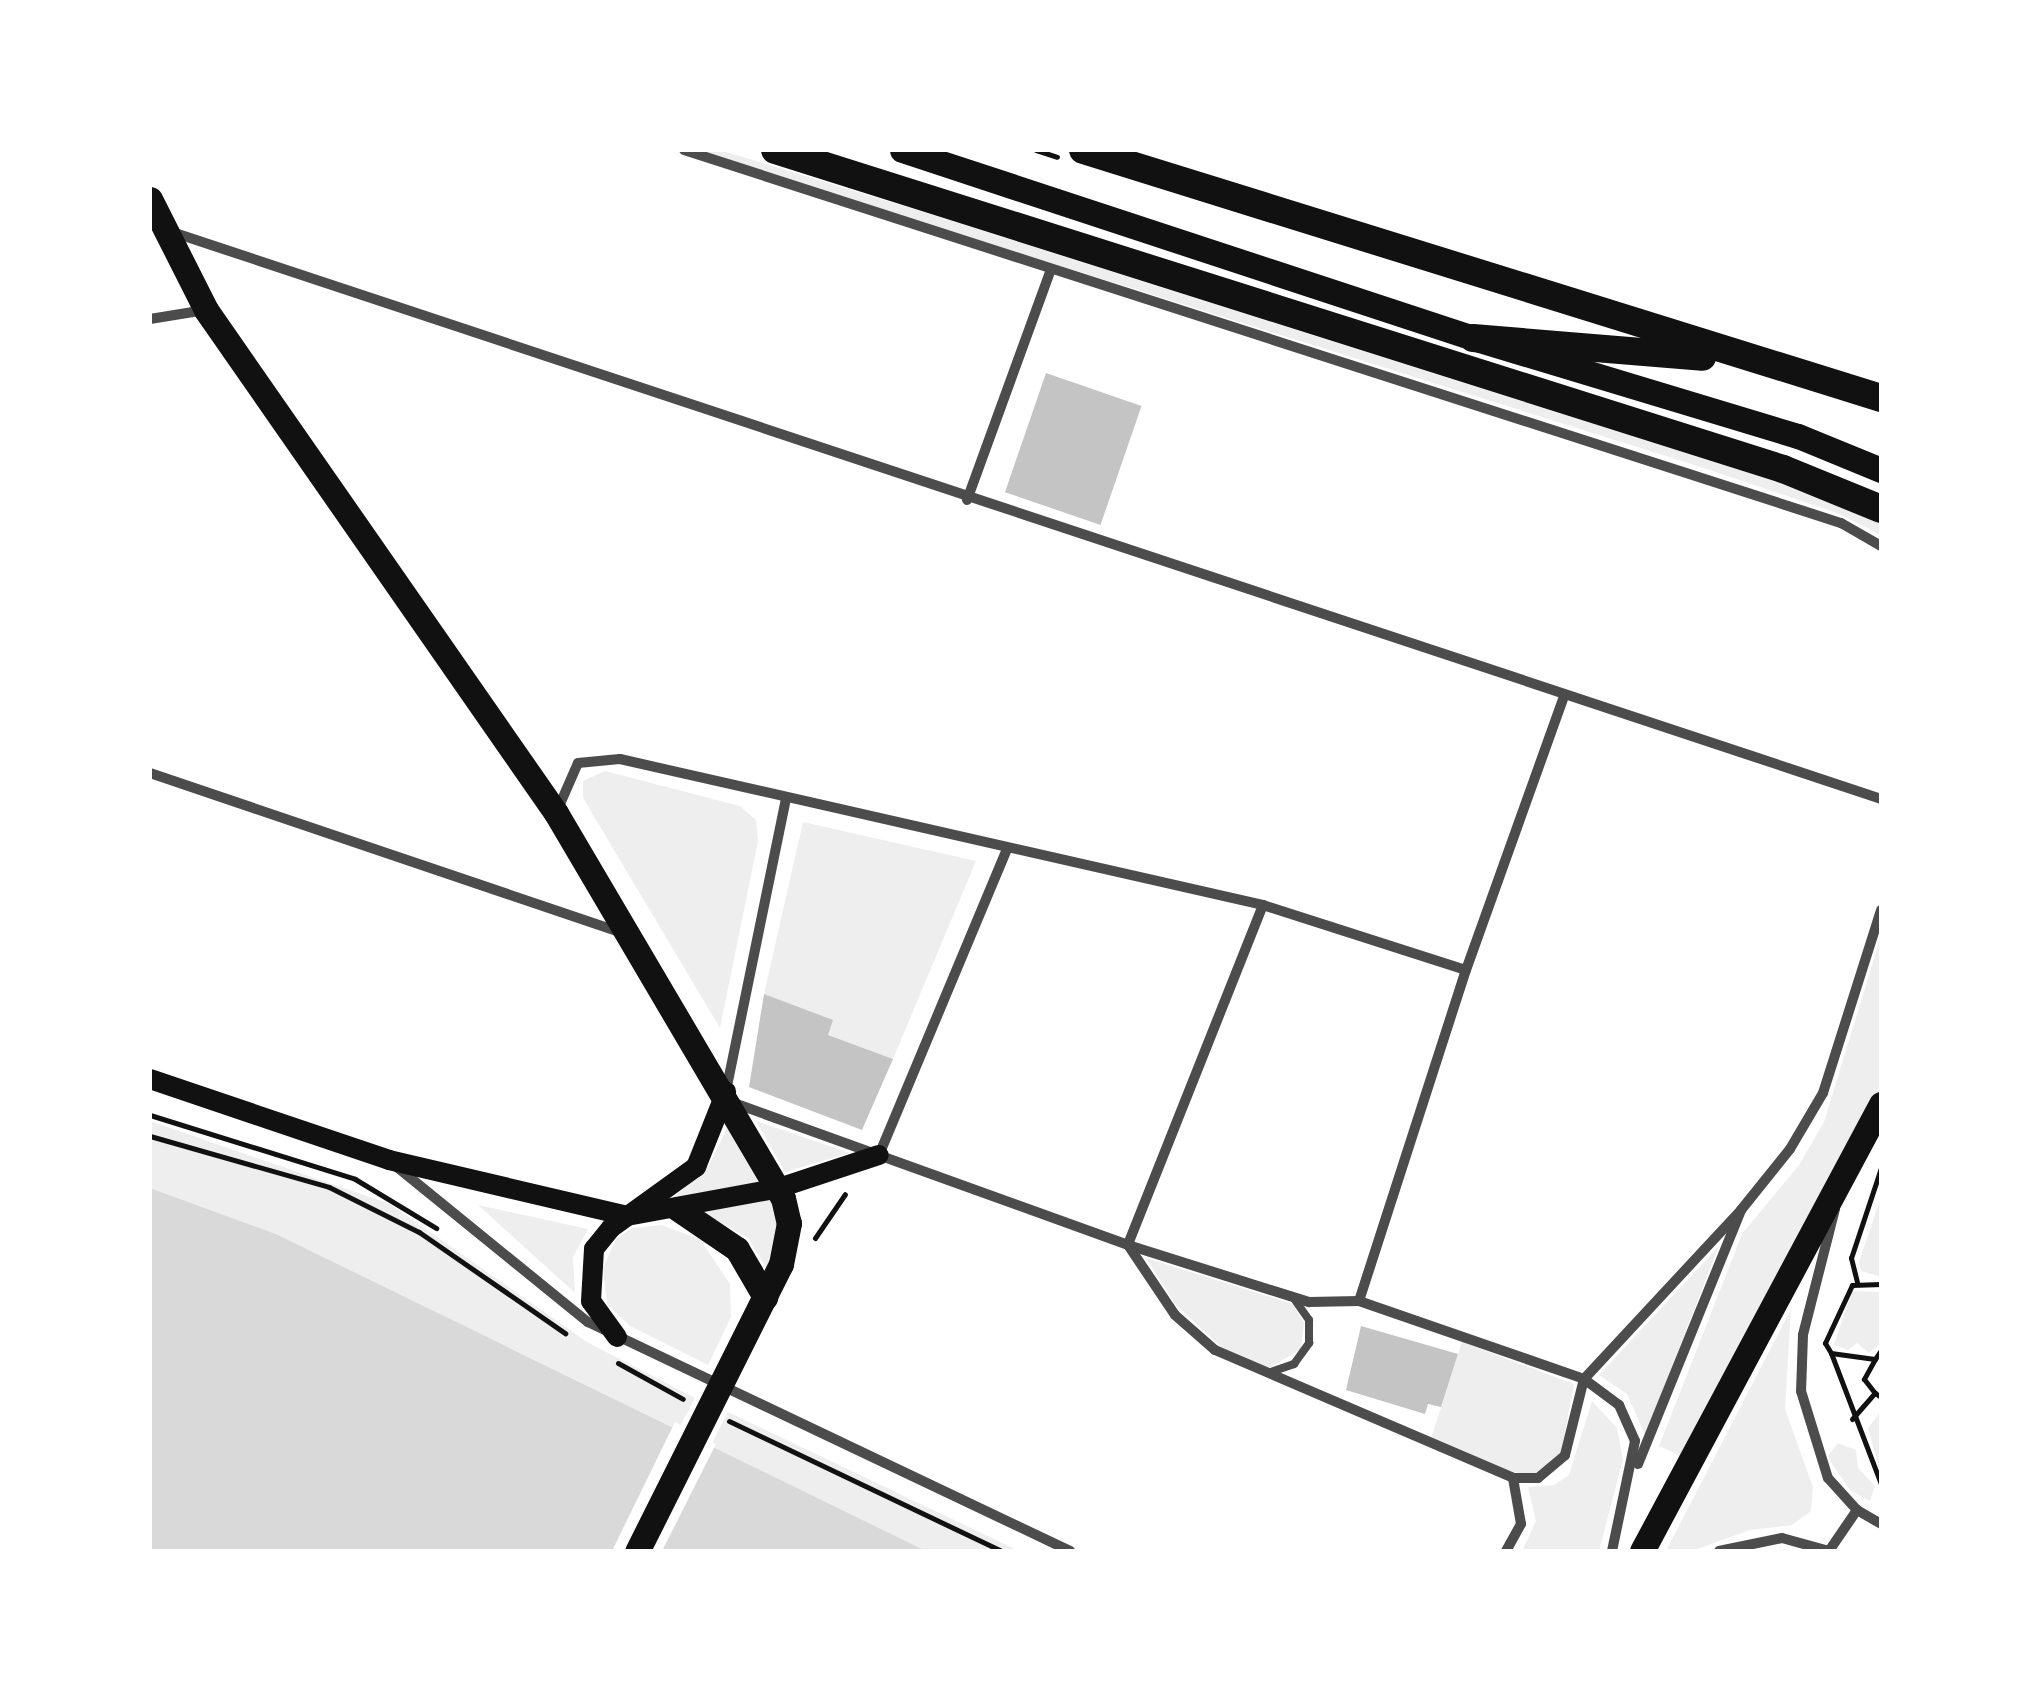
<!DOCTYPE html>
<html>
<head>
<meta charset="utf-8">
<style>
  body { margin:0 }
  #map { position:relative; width:2031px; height:1701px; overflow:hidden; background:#fff; font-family:"Exo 2",sans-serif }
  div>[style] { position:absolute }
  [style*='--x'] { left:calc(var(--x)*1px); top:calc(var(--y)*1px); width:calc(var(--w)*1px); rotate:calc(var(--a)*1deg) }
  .green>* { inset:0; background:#eee }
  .water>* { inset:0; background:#d9d9d9 }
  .pier>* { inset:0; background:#fff }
  .building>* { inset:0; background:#c4c4c4; transform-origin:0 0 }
  .path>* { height:5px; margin:-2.5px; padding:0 2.5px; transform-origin:2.5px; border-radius:2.5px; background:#111 }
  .service>* { height:8px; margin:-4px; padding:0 4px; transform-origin:4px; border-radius:4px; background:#4c4c4c }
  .minor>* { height:10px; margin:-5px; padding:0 5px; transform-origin:5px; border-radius:5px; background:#4c4c4c }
  .secondary>* { height:20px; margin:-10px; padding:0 10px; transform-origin:10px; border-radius:10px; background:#111 }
  .primary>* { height:25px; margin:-12.5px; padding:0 12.5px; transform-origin:12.5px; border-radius:12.5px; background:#111 }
  .trunk>* { height:28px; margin:-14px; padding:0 14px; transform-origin:14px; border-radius:14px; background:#111 }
  span { translate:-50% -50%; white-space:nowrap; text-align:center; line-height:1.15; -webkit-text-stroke:8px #fff; paint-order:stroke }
  .frame { position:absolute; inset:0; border:152px solid #fff; pointer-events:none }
</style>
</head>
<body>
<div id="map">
  <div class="green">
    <div style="clip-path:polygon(692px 150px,720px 150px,910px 208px,1841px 502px,1881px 521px,1881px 535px,1837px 513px,1701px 467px)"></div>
    <div style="clip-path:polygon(605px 771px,740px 806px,756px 820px,758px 841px,720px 1028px,583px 798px,583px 781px)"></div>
    <div style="clip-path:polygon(803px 822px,976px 861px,893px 1059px,828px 1035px,832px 1020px,764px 994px)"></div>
    <div style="clip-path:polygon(1881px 936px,1881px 1093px,1681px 1456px,1659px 1446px,1742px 1234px,1799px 1165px,1824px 1122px)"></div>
    <div style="clip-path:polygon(150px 1121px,390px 1204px,587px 1342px,695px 1398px,678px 1430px,276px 1234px,150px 1188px)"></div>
    <div style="clip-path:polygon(756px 1121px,850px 1153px,785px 1172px)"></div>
    <div style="clip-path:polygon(730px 1122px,761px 1181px,666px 1204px,709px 1165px)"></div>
    <div style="clip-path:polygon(773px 1196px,779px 1224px,770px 1274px,748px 1238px,703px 1213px)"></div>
    <div style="clip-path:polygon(1881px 1197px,1881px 1277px,1861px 1271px,1859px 1262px)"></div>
    <div style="clip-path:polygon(478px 1205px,588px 1229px,573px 1257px,575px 1293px)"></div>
    <div style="clip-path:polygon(661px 1225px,700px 1239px,730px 1284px,731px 1317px,708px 1365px,630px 1326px,607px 1304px,603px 1268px,616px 1239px,633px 1228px)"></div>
    <div style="clip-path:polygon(1719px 1246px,1645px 1435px,1627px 1394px,1599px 1375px)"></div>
    <div style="clip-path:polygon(1146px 1258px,1293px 1304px,1304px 1323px,1301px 1349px,1269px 1368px,1221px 1347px,1175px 1304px)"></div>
    <div style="clip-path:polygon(1852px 1291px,1881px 1292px,1881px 1343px,1869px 1353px,1857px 1343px,1848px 1350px,1834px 1345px)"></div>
    <div style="clip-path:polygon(1791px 1309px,1785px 1409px,1813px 1487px,1811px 1511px,1792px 1525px,1750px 1530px,1692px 1551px,1666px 1551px)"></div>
    <div style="clip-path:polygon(1462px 1342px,1574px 1384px,1561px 1453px,1535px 1474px,1508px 1472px,1431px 1439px)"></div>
    <div style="clip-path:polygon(1592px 1401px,1617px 1428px,1623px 1460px,1599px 1551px,1522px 1551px,1536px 1521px,1528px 1487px,1554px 1485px,1569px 1475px)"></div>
    <div style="clip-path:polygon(1881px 1411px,1881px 1475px,1868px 1428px)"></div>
    <div style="clip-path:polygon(728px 1412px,1019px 1551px,926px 1551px,710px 1447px)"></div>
    <div style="clip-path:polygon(1838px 1443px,1856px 1450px,1858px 1468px,1875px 1486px,1870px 1501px,1850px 1490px,1832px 1464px,1828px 1456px)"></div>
  </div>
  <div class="water">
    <div style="clip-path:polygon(150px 1188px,276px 1234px,926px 1551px,150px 1551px)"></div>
  </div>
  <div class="pier">
    <div style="clip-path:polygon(675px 1422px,716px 1444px,662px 1551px,612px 1551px)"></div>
  </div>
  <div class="building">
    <div style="left:1046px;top:373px;width:101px;height:126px;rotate:19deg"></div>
    <div style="clip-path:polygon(764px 994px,833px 1020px,828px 1035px,893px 1059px,862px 1130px,749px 1087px)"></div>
    <div style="clip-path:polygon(1361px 1326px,1458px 1354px,1441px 1407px,1428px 1404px,1425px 1414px,1346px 1390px)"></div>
  </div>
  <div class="path">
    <div style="--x:1036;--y:150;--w:22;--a:18"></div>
    <div style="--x:150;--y:1115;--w:215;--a:17.3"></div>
    <div style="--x:355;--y:1179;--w:95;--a:31.2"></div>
    <div style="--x:150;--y:1136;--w:186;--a:15.9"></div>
    <div style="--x:329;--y:1187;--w:101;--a:26.6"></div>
    <div style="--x:419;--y:1232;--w:178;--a:34.7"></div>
    <div style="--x:815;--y:1238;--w:53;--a:-55.7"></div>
    <div style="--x:1857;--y:1282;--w:25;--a:-104"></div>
    <div style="--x:1851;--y:1258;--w:95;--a:-71.6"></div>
    <div style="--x:1881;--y:1284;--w:29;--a:178"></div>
    <div style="--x:1852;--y:1285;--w:64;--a:115"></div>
    <div style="--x:1825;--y:1343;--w:12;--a:59"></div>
    <div style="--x:1831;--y:1353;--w:44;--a:7.8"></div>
    <div style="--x:1875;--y:1359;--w:11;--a:-56"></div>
    <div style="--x:1831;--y:1353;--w:140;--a:69.1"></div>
    <div style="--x:1875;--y:1359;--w:23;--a:119"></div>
    <div style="--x:1864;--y:1379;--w:18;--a:52"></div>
    <div style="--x:618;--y:1363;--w:74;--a:29"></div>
    <div style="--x:1852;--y:1419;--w:35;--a:-49"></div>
    <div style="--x:1875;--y:1393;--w:7;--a:34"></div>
    <div style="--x:729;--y:1421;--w:301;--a:25.5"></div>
  </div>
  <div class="service">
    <div style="--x:1268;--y:1373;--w:28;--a:-19"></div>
    <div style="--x:1294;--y:1364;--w:26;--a:-54"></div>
    <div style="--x:1309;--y:1343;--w:23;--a:-90"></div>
    <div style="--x:1309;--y:1320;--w:28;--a:-125"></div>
  </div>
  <div class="minor">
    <div style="--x:684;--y:150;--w:1216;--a:17.87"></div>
    <div style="--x:1841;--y:523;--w:46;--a:29.9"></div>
    <div style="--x:169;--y:231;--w:1804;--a:18.35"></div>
    <div style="--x:150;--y:319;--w:56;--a:-9.3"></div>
    <div style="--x:967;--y:500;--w:246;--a:-70"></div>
    <div style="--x:150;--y:773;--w:499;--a:18.7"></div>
    <div style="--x:557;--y:811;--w:52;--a:-66.4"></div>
    <div style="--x:578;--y:763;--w:42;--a:-5.4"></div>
    <div style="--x:620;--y:759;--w:659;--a:12.79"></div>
    <div style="--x:1263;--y:905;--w:213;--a:17.8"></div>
    <div style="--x:1263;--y:905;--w:366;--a:111.7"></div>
    <div style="--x:1128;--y:1245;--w:84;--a:56.1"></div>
    <div style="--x:1175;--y:1315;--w:53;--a:41.2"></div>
    <div style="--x:1215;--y:1350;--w:324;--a:23.2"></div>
    <div style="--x:1513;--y:1478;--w:25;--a:0"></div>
    <div style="--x:1538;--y:1478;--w:35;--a:-40"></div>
    <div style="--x:1565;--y:1455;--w:78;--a:-76"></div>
    <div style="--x:1584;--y:1379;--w:231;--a:-47.1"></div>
    <div style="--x:726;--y:1091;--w:299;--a:-78.4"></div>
    <div style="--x:734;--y:1103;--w:419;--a:19.8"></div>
    <div style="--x:1128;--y:1245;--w:190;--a:17.5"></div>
    <div style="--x:1309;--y:1302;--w:50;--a:-1.1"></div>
    <div style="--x:1359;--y:1301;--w:238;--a:19.1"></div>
    <div style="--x:1584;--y:1379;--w:44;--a:36.6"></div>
    <div style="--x:1619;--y:1405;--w:39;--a:66"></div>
    <div style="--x:1635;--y:1441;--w:112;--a:101.8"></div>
    <div style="--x:879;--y:1155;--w:332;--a:-67.3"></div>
    <div style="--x:397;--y:1167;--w:246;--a:39.1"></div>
    <div style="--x:588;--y:1322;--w:534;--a:25.41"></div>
    <div style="--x:1835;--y:1209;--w:130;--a:104.3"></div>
    <div style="--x:1803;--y:1335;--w:56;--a:92"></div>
    <div style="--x:1801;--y:1391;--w:91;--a:72.8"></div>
    <div style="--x:1828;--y:1478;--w:43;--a:47.8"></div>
    <div style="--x:1857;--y:1510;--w:28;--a:30"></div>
    <div style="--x:1359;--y:1301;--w:348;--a:-72.1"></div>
    <div style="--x:1466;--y:970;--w:293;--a:-70.3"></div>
    <div style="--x:1638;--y:1464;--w:274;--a:-67.9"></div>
    <div style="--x:1741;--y:1210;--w:78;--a:-51.2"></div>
    <div style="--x:1790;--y:1149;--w:65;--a:-59.5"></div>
    <div style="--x:1823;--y:1093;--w:192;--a:-72.4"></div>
    <div style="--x:1506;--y:1551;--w:31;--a:-61"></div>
    <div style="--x:1521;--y:1524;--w:47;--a:-99.9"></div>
    <div style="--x:1719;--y:1551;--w:64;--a:-11.7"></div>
    <div style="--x:1782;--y:1538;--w:49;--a:15.5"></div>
    <div style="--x:1829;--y:1551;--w:50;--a:-55.7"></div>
  </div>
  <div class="secondary">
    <div style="--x:150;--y:1079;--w:252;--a:18.7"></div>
    <div style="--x:389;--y:1160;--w:244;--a:13.2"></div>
    <div style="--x:627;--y:1216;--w:155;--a:-10.4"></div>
    <div style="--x:779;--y:1188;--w:105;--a:-18.3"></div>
    <div style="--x:617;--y:1337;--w:44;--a:-125.8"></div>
    <div style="--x:591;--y:1301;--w:52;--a:-86.7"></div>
    <div style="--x:594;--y:1249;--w:27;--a:-51"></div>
    <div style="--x:611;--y:1228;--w:105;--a:-35.7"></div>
    <div style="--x:696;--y:1167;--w:81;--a:-68.2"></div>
  </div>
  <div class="primary">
    <div style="--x:902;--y:150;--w:601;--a:18.22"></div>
    <div style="--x:1473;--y:338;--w:339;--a:16.8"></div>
    <div style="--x:1798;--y:436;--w:90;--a:22.3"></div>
    <div style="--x:150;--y:199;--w:124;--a:63.2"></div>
    <div style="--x:206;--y:310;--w:613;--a:55.17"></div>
    <div style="--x:556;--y:813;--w:447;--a:59.5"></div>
    <div style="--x:783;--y:1198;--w:26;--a:77"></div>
    <div style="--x:789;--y:1223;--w:42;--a:101"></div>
    <div style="--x:781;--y:1264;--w:321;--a:116.6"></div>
    <div style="--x:678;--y:1209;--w:71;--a:34.1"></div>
    <div style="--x:737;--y:1249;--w:56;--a:59.7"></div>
    <div style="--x:1642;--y:1551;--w:507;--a:-61.87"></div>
  </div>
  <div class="trunk">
    <div style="--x:775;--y:150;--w:1057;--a:17.56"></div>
    <div style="--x:1783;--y:469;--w:106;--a:22.2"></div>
    <div style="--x:1083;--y:150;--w:836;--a:17.26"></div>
    <div style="--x:1473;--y:338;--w:230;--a:4.7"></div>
  </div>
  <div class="frame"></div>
</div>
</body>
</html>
